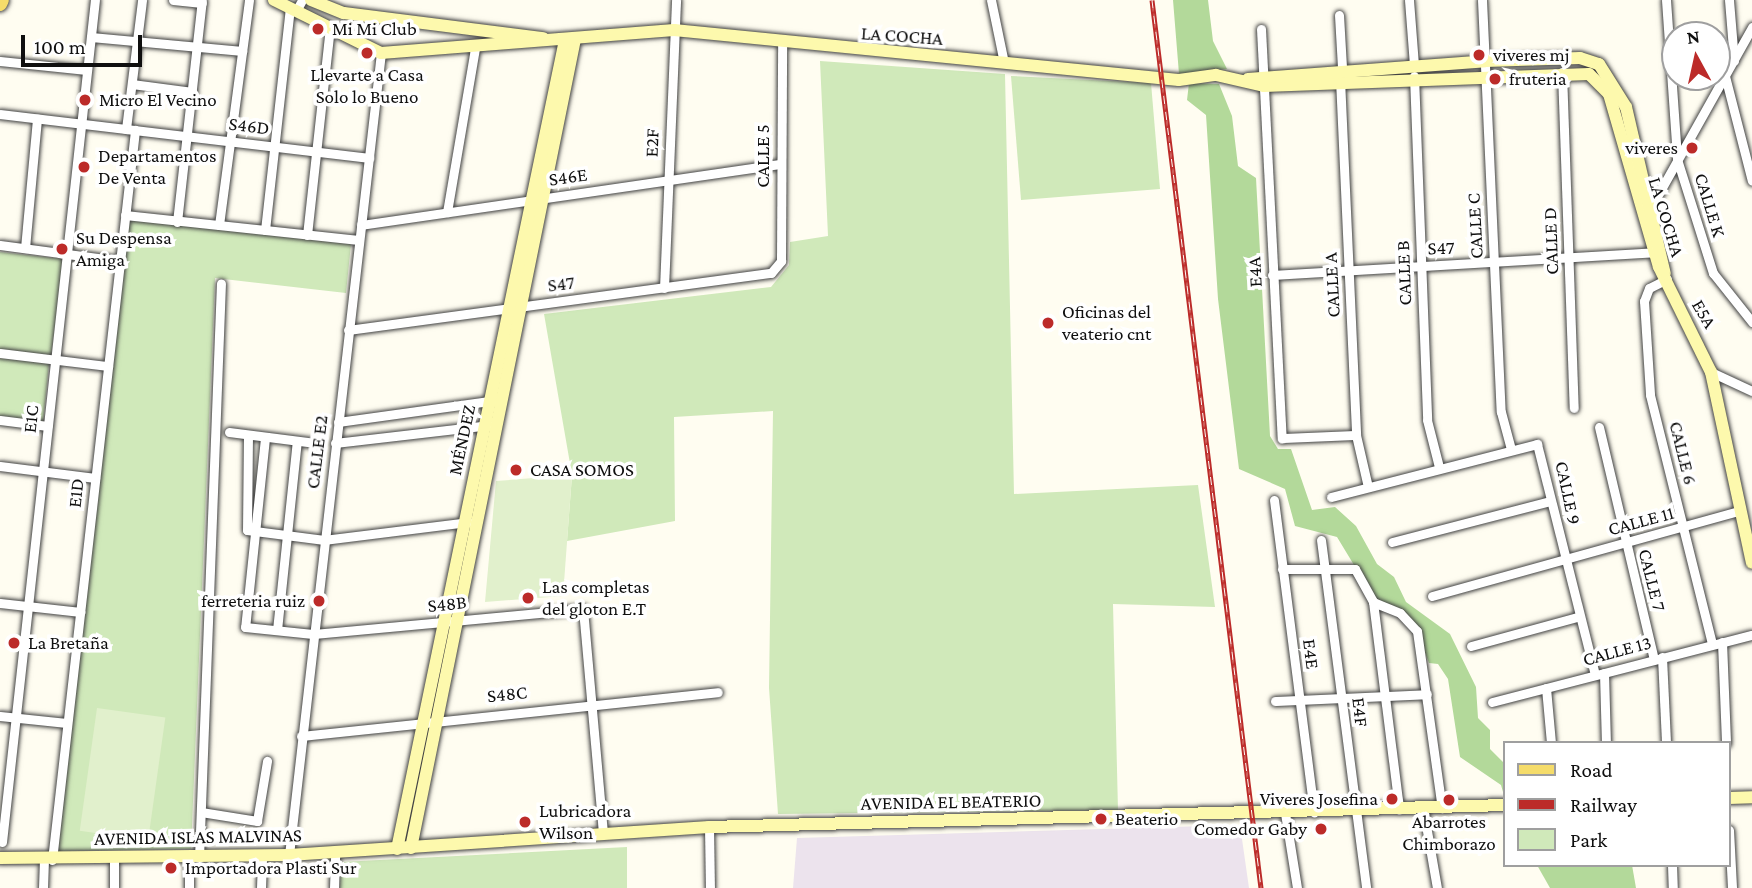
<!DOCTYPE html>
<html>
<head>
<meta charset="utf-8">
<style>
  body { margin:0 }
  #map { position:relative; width:1752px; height:888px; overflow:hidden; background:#fffdf1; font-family:"Crimson Pro",serif }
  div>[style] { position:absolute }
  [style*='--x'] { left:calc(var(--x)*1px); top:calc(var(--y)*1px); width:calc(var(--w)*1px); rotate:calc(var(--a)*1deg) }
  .industrial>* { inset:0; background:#ece3ed }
  .green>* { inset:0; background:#d0e9ba }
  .forest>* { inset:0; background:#b3d99a }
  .pitch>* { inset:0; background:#e1f0cc; transform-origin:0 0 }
  .roads { filter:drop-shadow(0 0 2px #424242) drop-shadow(0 0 2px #424242) }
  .street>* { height:9px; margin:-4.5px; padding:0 4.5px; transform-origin:4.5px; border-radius:4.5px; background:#fff }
  .secondary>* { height:12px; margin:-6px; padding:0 6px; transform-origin:6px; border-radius:6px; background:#fdf9ad }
  .primary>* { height:14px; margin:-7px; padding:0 7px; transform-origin:7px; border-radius:7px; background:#f5dc6a }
  .rail>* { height:5px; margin-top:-2.5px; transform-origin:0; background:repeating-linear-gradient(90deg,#fff 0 8px,#bc2b29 0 16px); box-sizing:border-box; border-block:2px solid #bc2b29 }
  .dots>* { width:19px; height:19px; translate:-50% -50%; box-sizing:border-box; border:4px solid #fff; border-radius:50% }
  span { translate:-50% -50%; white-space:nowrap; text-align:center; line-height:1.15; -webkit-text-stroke:7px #fff; paint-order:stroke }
  .poi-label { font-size:19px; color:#0f0f0f }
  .left { translate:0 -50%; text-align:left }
  .right { translate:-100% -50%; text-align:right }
  .street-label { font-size:19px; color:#0f0f0f }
  .legend { position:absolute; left:1503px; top:741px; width:228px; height:126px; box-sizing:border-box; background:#fff; border:2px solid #9f9f9f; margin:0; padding:9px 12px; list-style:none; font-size:21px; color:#0f0f0f }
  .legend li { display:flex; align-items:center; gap:14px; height:35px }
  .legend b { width:35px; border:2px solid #9f9f9f }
  .north { position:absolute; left:1661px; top:21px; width:70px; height:70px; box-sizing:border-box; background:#fff; border:2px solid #9f9f9f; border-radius:50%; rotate:352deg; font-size:19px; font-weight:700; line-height:28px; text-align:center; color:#0f0f0f }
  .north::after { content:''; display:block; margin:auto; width:24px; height:32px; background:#bc2b29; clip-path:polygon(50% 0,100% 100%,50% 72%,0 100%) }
  .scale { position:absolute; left:21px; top:35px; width:121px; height:32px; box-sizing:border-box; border:4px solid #0f0f0f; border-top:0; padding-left:9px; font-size:21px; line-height:24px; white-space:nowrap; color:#0f0f0f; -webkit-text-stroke:5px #fff; paint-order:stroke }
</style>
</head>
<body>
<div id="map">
  <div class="industrial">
    <div style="clip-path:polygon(1240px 825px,1249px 888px,793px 888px,797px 838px)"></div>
  </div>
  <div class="green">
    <div style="clip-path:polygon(820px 61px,1005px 74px,1014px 494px,1198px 485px,1215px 607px,1113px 604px,1118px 810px,778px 814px,769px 688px,773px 411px,674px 417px,675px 521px,567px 541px,572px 475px,544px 314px,771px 287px,789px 265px,790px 242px,828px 236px)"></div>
    <div style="clip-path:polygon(1011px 76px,1151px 83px,1160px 189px,1021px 200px)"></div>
    <div style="clip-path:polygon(129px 219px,351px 244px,346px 293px,215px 278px,191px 849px,58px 851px)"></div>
    <div style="clip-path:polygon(0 252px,63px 259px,51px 357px,0 351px)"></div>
    <div style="clip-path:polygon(0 358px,49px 363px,43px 424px,0 418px)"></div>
    <div style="clip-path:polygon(627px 847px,627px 888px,340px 888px,341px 862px)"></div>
  </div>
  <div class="forest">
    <div style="clip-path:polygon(1173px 0,1208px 0,1213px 41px,1227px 69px,1179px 74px)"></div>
    <div style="clip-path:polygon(1189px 83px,1219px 84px,1232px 116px,1238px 166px,1256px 178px,1270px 436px,1278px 449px,1291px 449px,1312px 510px,1335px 507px,1356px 526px,1377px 564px,1394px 577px,1406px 602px,1450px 634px,1476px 687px,1478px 718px,1490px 730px,1490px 749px,1505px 764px,1505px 799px,1501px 785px,1460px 757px,1448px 679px,1438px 664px,1429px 663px,1412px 619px,1374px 598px,1337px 537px,1295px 526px,1285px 489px,1239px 469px,1218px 299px,1206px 115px,1187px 100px)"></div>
    <div style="clip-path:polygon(1537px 865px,1632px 865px,1636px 888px,1550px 888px)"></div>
  </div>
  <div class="pitch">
    <div style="clip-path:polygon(572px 475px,563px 596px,485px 602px,496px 481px)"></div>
    <div style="left:97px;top:708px;width:69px;height:124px;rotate:8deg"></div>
  </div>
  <div class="roads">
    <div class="street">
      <div style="--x:173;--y:0;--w:29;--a:6"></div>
      <div style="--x:991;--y:0;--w:64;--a:78.3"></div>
      <div style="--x:1409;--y:0;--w:65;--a:85.6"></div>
      <div style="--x:1482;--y:0;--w:412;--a:87.4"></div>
      <div style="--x:1501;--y:412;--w:38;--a:75"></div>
      <div style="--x:1666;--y:0;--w:159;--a:86"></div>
      <div style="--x:1677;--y:159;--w:120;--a:72.5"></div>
      <div style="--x:1713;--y:273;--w:63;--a:51.5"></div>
      <div style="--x:1729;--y:0;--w:61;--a:85.3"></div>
      <div style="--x:296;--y:11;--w:13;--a:-61"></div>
      <div style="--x:1339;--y:15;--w:52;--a:86.7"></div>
      <div style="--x:1261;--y:29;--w:410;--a:87.1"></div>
      <div style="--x:1282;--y:438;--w:74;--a:-2.3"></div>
      <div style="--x:91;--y:37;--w:152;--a:5.3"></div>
      <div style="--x:0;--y:61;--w:87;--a:5.9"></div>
      <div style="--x:1562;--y:72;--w:336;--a:88"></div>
      <div style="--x:1414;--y:76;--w:344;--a:87.8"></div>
      <div style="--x:1427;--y:420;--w:49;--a:75.7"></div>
      <div style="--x:1725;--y:76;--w:108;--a:75.6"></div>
      <div style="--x:1340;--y:79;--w:356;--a:87.4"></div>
      <div style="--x:1356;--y:435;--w:53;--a:77"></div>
      <div style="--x:132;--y:84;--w:61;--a:7.6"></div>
      <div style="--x:0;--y:114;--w:372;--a:6.8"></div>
      <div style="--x:126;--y:129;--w:130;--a:-82.9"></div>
      <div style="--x:1650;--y:209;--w:209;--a:-60.7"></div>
      <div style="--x:447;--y:212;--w:166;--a:-80.3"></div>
      <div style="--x:125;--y:215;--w:235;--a:6.1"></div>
      <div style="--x:177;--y:222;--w:223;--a:-83.6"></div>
      <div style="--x:219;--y:225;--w:227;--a:-82.4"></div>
      <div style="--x:361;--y:225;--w:422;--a:-8.3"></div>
      <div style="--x:265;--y:230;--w:223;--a:-83.6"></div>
      <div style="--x:307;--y:235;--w:208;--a:-83.7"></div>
      <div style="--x:0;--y:245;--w:121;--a:7.6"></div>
      <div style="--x:25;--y:248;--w:130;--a:-84.7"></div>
      <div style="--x:1272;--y:275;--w:383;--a:-3.4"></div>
      <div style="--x:1667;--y:279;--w:20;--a:153"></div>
      <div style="--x:1649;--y:288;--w:14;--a:111"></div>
      <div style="--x:1644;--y:301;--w:94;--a:86.3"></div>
      <div style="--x:1650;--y:395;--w:257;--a:76"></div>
      <div style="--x:664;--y:288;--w:288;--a:-87.6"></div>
      <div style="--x:348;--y:330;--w:427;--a:-7.7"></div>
      <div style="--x:771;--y:273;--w:16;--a:-50"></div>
      <div style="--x:781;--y:261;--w:219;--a:-89.7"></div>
      <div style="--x:0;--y:353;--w:109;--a:6.9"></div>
      <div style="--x:1711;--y:372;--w:45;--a:24.9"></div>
      <div style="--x:0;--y:420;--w:48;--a:7.1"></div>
      <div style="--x:338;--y:422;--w:160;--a:-7.9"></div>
      <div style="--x:1599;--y:427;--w:239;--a:76.7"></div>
      <div style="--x:229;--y:432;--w:87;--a:7.3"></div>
      <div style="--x:248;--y:435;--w:95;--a:90.6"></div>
      <div style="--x:247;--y:530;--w:78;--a:7.4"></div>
      <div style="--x:324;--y:540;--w:146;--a:-7.1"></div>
      <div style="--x:265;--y:438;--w:190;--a:96"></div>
      <div style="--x:245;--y:627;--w:68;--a:5.9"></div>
      <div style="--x:313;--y:634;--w:271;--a:-5.3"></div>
      <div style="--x:583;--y:609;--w:226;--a:84.9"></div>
      <div style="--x:335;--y:443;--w:156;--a:-6.6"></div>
      <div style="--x:0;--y:466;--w:96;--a:7.2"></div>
      <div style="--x:1331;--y:497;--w:213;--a:-14.4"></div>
      <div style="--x:1537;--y:444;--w:238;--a:75.9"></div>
      <div style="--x:1274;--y:500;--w:315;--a:82.7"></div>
      <div style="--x:1321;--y:540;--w:351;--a:82.6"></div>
      <div style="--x:1392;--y:542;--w:163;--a:-14.5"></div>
      <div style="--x:1282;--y:569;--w:73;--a:0"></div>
      <div style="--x:1355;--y:569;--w:38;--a:61"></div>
      <div style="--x:1373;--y:602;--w:29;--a:22"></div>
      <div style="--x:1400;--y:613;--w:25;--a:47"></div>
      <div style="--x:1417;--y:631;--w:179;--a:82"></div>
      <div style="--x:1432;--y:596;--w:318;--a:-15.5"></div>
      <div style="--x:1373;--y:602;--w:209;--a:82.8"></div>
      <div style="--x:0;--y:603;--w:81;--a:6.4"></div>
      <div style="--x:277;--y:630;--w:190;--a:-84"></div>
      <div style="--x:1722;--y:642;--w:101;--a:87.7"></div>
      <div style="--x:1471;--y:646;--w:110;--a:-15.3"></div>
      <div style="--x:1662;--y:657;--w:86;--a:87.3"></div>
      <div style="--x:1604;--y:673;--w:70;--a:88.4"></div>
      <div style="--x:1546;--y:688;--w:55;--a:84.8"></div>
      <div style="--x:1275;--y:701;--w:152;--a:-2.6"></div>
      <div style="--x:1492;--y:702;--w:268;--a:-14.5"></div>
      <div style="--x:0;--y:716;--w:67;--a:6"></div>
      <div style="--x:301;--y:736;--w:419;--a:-6"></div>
      <div style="--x:1423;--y:808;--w:81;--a:80.1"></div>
      <div style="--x:201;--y:812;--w:57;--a:9.1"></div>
      <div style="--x:257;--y:821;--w:61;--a:-80.5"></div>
      <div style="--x:1285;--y:813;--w:76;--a:80.9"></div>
      <div style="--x:709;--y:827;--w:61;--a:89.1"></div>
      <div style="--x:1729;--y:830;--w:58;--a:87"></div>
      <div style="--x:2;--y:842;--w:847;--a:-83.7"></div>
      <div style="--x:289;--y:855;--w:807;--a:-83.46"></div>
      <div style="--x:199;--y:858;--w:575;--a:-87.81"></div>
      <div style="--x:52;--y:860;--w:735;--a:-83.51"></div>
      <div style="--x:1672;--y:865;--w:23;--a:88"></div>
      <div style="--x:43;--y:888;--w:28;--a:-88"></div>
      <div style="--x:114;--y:888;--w:29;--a:-90"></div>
      <div style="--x:189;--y:888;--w:30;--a:-90"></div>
      <div style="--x:261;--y:888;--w:32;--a:-88"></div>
      <div style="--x:334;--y:888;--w:35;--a:-88"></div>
    </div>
    <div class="secondary">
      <div style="--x:274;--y:0;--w:119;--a:26.4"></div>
      <div style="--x:381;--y:53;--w:294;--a:-4.5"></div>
      <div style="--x:674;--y:30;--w:507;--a:5.65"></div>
      <div style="--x:1179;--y:80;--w:37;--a:-8"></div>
      <div style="--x:1216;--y:75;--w:49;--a:12.9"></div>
      <div style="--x:1264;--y:86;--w:325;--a:-2.1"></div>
      <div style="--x:1589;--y:74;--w:28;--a:45"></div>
      <div style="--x:1609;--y:94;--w:180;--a:73.9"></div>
      <div style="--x:1659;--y:267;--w:117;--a:63.7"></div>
      <div style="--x:1711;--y:372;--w:195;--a:77.9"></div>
      <div style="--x:311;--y:0;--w:35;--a:22"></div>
      <div style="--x:344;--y:13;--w:201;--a:7.2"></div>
      <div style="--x:1248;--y:79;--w:238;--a:-4.3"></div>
      <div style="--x:1485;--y:61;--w:95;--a:-1.8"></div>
      <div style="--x:1580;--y:58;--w:20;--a:18"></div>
      <div style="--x:1599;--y:64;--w:51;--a:57.9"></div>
      <div style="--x:1626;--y:107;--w:171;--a:76.9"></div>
      <div style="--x:1729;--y:798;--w:23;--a:-2"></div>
      <div style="--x:411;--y:848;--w:825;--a:-78.54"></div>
      <div style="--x:397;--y:849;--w:826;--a:-78.27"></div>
      <div style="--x:0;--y:858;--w:289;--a:-0.6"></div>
      <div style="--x:289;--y:855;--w:421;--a:-3.8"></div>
      <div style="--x:709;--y:827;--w:796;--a:-1.58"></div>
    </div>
    <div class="primary">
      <div style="--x:0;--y:4;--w:4;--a:-63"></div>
    </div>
  </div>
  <div class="rail">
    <div style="--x:1152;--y:0;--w:895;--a:83"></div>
  </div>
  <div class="dots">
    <div style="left:318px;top:29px;background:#bc2b29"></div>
    <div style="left:367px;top:53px;background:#bc2b29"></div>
    <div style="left:1479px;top:55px;background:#bc2b29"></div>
    <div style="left:1495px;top:79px;background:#bc2b29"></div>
    <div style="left:85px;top:100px;background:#bc2b29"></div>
    <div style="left:1692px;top:148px;background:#bc2b29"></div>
    <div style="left:84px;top:167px;background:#bc2b29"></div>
    <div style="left:62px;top:249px;background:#bc2b29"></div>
    <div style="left:1048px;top:323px;background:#bc2b29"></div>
    <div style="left:516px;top:470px;background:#bc2b29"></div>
    <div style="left:528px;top:598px;background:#bc2b29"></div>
    <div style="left:319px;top:601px;background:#bc2b29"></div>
    <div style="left:14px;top:643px;background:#bc2b29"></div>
    <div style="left:1392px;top:799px;background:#bc2b29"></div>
    <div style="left:1449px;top:800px;background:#bc2b29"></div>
    <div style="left:1101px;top:819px;background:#bc2b29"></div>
    <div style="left:525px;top:822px;background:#bc2b29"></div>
    <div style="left:1321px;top:829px;background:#bc2b29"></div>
    <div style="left:171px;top:868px;background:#bc2b29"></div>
  </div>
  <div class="poi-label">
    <span class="left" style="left:332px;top:29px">Mi Mi Club</span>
    <span class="left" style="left:1493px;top:55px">viveres mj</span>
    <span style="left:367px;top:86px">Llevarte a Casa<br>Solo lo Bueno</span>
    <span class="left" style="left:1509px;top:79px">fruteria</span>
    <span class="left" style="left:99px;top:100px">Micro El Vecino</span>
    <span class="right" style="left:1678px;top:148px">viveres</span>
    <span class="left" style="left:98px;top:167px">Departamentos<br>De Venta</span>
    <span class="left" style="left:76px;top:249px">Su Despensa<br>Amiga</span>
    <span class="left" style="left:1062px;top:323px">Oficinas del<br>veaterio cnt</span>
    <span class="left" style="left:530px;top:470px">CASA SOMOS</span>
    <span class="left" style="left:542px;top:598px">Las completas<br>del gloton E.T</span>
    <span class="right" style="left:305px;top:601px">ferreteria ruiz</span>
    <span class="left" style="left:28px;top:643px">La Bretaña</span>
    <span class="right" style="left:1378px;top:799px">Viveres Josefina</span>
    <span class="left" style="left:539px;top:822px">Lubricadora<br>Wilson</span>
    <span class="left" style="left:1115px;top:819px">Beaterio</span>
    <span style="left:1449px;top:833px">Abarrotes<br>Chimborazo</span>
    <span class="right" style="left:1307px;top:829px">Comedor Gaby</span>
    <span class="left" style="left:185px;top:868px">Importadora Plasti Sur</span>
  </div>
  <div class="street-label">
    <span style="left:902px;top:36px;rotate:4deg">LA COCHA</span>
    <span style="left:249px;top:126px;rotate:7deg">S46D</span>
    <span style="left:652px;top:143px;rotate:-88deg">E2F</span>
    <span style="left:763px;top:156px;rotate:-90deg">CALLE 5</span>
    <span style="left:568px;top:177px;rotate:-8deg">S46E</span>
    <span style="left:1710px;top:205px;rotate:73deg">CALLE K</span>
    <span style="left:1666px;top:217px;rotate:73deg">LA COCHA</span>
    <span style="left:1475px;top:226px;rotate:-93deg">CALLE C</span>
    <span style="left:1551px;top:241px;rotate:-92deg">CALLE D</span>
    <span style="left:1441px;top:248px;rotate:-2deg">S47</span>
    <span style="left:1255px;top:272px;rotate:-93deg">E4A</span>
    <span style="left:1404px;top:273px;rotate:-92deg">CALLE B</span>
    <span style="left:561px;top:284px;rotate:-7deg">S47</span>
    <span style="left:1332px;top:285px;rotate:-93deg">CALLE A</span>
    <span style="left:1704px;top:314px;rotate:60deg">E5A</span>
    <span style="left:31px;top:419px;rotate:-84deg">E1C</span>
    <span style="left:462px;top:440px;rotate:-78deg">MÉNDEZ</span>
    <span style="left:317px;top:452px;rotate:-83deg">CALLE E2</span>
    <span style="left:1683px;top:453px;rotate:76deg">CALLE 6</span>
    <span style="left:76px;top:493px;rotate:-84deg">E1D</span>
    <span style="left:1568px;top:493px;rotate:78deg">CALLE 9</span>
    <span style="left:1641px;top:521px;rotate:-15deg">CALLE 11</span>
    <span style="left:1652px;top:580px;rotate:76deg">CALLE 7</span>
    <span style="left:447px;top:604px;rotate:-6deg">S48B</span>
    <span style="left:1617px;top:651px;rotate:-15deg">CALLE 13</span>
    <span style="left:1311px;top:654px;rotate:83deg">E4E</span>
    <span style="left:507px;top:694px;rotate:-6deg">S48C</span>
    <span style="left:1360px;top:712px;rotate:83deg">E4F</span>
    <span style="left:951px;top:802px;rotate:-1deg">AVENIDA EL BEATERIO</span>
    <span style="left:198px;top:837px;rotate:-1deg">AVENIDA ISLAS MALVINAS</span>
  </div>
  <ul class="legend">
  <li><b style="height:9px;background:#f5dc6a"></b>Road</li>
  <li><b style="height:9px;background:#bc2b29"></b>Railway</li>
  <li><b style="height:19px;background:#d0e9ba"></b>Park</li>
  </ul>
  <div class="north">N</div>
  <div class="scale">100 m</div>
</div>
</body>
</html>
